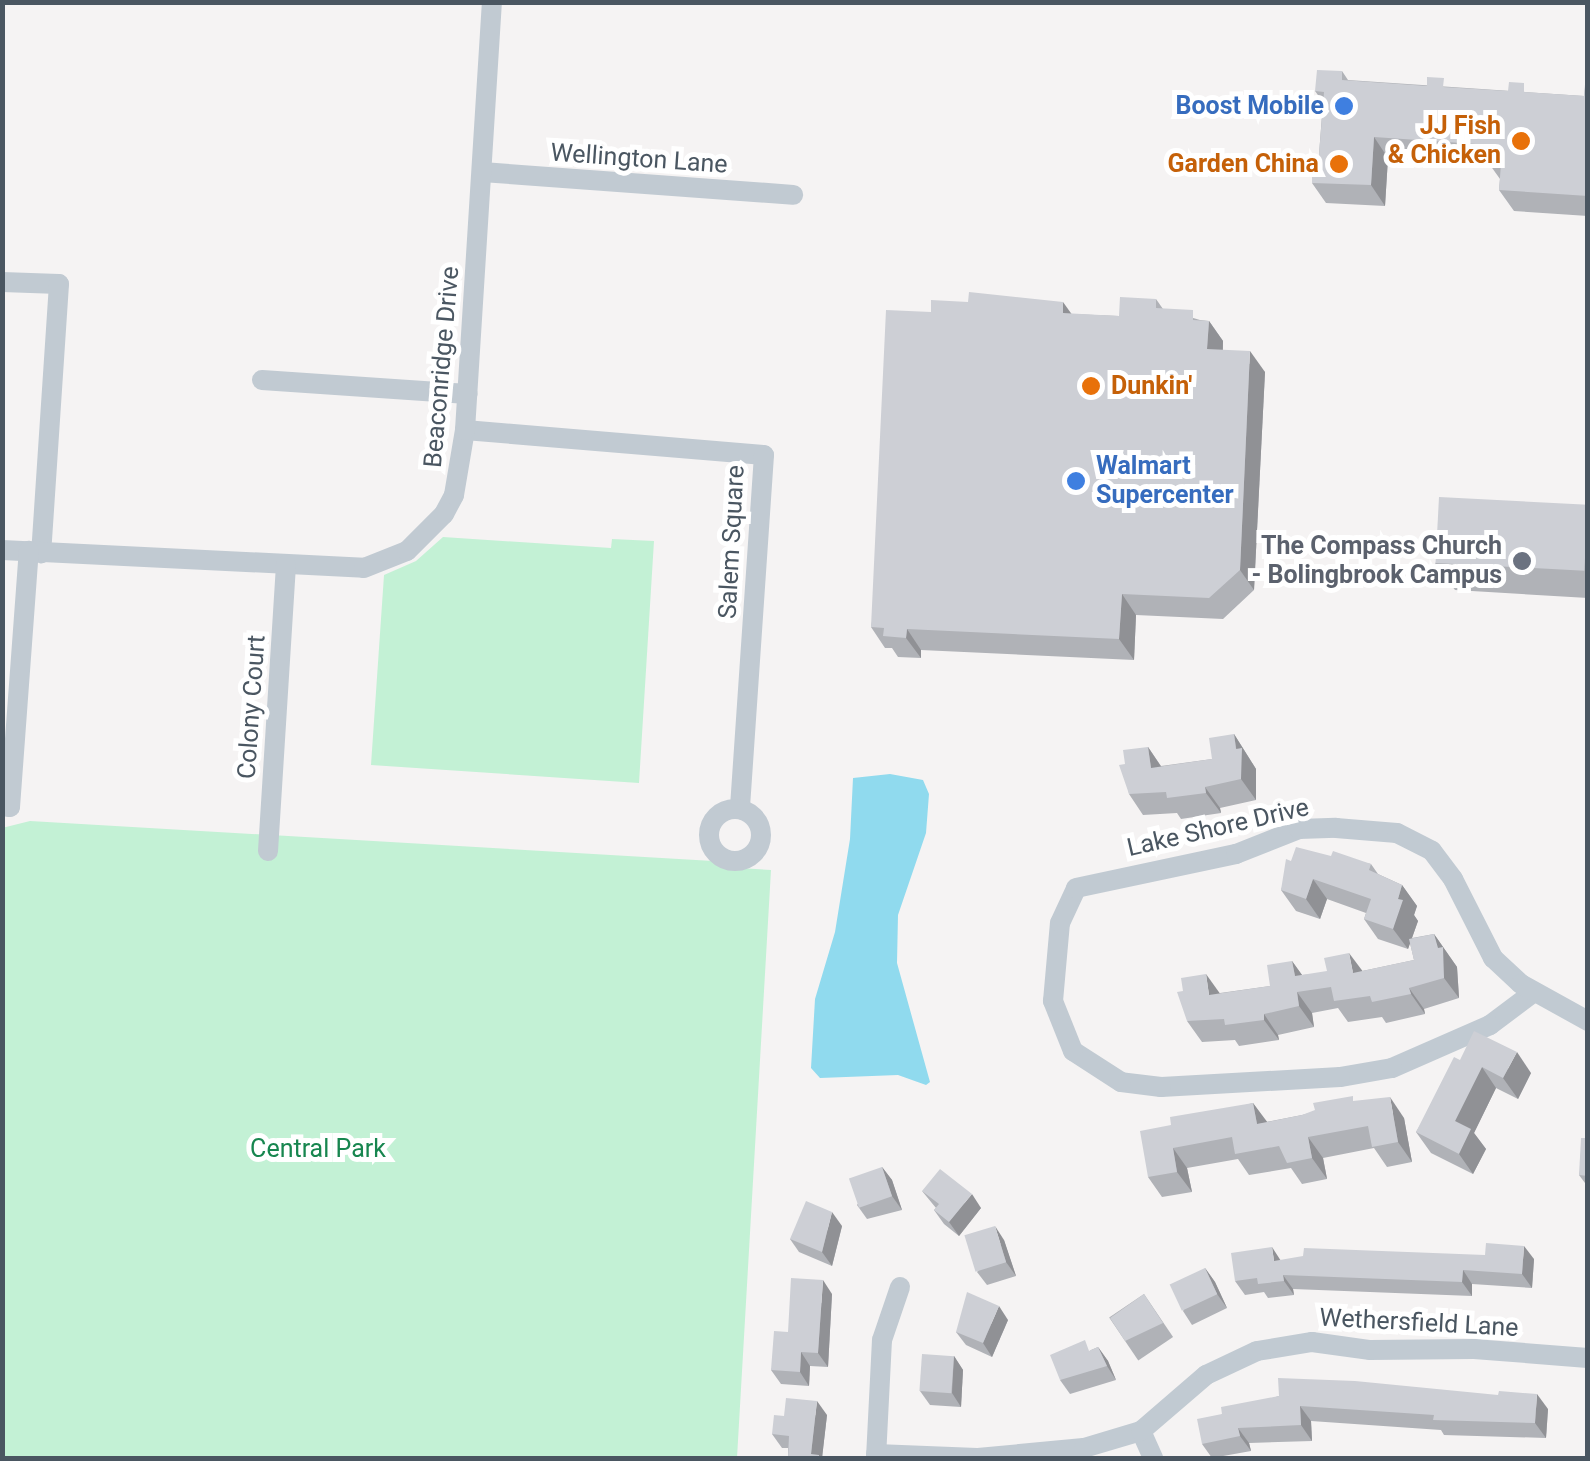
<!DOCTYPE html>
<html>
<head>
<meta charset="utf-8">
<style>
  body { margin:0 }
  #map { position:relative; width:1590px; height:1461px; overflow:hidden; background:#f5f3f3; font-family:Roboto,sans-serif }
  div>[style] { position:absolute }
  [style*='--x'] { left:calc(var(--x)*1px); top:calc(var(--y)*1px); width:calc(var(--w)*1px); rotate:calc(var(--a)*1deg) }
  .green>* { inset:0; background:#c3f1d5 }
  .water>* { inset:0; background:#90daee }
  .minor>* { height:20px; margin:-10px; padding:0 10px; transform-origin:10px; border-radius:10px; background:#c1cad2 }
  .minor>.ring { margin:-10px; padding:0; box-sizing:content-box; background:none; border:20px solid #c1cad2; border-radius:50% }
  .wall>* { inset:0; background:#b0b2b7; transform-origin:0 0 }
  .shaded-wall>* { inset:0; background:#909195 }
  .building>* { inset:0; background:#cdcfd5; transform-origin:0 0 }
  .dots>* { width:28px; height:28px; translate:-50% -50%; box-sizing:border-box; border:5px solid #fff; border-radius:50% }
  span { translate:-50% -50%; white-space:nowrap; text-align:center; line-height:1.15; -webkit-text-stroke:10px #fff; paint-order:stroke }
  .shop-label { font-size:25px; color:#366cbe; font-weight:700 }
  .right { translate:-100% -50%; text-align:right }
  .left { translate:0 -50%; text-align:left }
  .food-label { font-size:25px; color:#c56008; font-weight:700 }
  .street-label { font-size:25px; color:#4a5661 }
  .worship-label { font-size:25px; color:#5b616d; font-weight:700 }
  .park-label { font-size:25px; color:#17864f }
  .frame { position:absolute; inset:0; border:5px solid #4a5661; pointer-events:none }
</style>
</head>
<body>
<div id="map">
  <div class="green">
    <div style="clip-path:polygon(443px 537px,611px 548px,612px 539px,654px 541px,639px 783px,371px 765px,384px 575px,416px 561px)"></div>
    <div style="clip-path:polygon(30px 821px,713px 861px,721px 867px,771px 870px,737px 1458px,3px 1458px,2px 828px)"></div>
  </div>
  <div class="water">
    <div style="clip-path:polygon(890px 774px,923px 780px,929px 794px,926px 833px,898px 915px,897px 963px,930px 1082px,926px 1085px,898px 1075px,820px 1078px,811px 1068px,815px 999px,835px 932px,850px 839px,853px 778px)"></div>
  </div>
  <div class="minor">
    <div style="--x:482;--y:172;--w:312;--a:4.2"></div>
    <div style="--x:2;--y:282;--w:57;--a:2"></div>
    <div style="--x:59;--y:284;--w:270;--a:93.8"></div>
    <div style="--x:262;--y:380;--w:206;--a:3.9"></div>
    <div style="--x:465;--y:430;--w:300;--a:4.8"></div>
    <div style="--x:764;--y:455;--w:355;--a:93.9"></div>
    <div style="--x:2;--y:550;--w:362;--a:2.8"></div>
    <div style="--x:364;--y:568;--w:46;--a:-21.6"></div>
    <div style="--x:407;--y:551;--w:52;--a:-45"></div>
    <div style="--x:444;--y:514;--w:21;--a:-62"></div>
    <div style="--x:454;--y:495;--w:66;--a:-80.4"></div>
    <div style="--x:465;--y:430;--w:429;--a:-86.4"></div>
    <div style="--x:2;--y:806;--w:8;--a:7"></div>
    <div style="--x:10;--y:807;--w:257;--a:-85.8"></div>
    <div class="ring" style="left:709px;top:809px;width:32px;height:32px"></div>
    <div style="--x:268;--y:851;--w:286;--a:-86.4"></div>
    <div style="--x:1534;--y:992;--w:55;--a:143.1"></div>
    <div style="--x:1490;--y:1025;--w:107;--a:156.3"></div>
    <div style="--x:1392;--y:1068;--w:53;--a:170.2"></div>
    <div style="--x:1340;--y:1077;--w:179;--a:176.8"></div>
    <div style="--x:1161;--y:1087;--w:40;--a:-172.9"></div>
    <div style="--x:1121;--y:1082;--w:57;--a:-147.1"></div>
    <div style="--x:1073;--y:1051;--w:54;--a:-111.8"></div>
    <div style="--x:1053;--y:1001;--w:78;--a:-84.9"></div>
    <div style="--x:1060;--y:923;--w:38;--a:-65"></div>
    <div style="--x:1076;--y:888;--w:164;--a:-12"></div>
    <div style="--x:1236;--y:854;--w:68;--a:-21.6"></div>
    <div style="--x:1299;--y:829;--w:37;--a:-2"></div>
    <div style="--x:1336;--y:828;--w:61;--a:4.7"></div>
    <div style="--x:1397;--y:833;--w:39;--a:27"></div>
    <div style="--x:1432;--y:851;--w:35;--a:53"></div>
    <div style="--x:1453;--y:879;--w:89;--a:63.1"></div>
    <div style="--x:1493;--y:958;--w:38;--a:43"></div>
    <div style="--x:1521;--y:984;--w:77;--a:28.9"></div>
    <div style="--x:1141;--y:1431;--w:30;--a:66"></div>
    <div style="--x:876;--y:1454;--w:101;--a:2.3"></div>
    <div style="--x:876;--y:1458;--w:118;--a:-87.1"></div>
    <div style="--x:882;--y:1340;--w:56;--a:-71.2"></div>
    <div style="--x:978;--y:1458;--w:106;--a:-5.4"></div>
    <div style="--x:1084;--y:1448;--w:59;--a:-16.6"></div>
    <div style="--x:1141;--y:1431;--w:86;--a:-40.7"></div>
    <div style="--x:1206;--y:1375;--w:56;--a:-25.2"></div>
    <div style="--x:1257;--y:1351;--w:56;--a:-9.3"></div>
    <div style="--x:1312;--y:1342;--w:59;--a:7.9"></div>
    <div style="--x:1370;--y:1350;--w:104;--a:-0.6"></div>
    <div style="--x:1474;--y:1349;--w:114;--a:4.5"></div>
  </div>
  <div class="wall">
    <div style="clip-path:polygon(1588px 60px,1588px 216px,1514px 211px,1499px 190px,1500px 179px,1490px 165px,1388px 158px,1385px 206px,1326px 203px,1312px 183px,1318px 167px,1323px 102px,1315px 91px,1342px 71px,1348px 80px,1584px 96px)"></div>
    <div style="clip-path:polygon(1156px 299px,1163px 309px,1200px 320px,1209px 321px,1223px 341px,1223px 350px,1265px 372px,1254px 590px,1223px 619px,1136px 615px,1134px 660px,921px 650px,921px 658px,898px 657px,892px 648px,885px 648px,871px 627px,931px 312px,1071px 314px,1119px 316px)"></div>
    <div style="clip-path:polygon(1588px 505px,1588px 598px,1455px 590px,1435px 563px)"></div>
    <div style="clip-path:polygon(1234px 734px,1256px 769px,1256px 800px,1220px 808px,1221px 813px,1181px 819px,1177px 813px,1143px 815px,1129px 794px,1125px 764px,1148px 747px,1161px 766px,1212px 759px)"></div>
    <div style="clip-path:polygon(1331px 856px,1371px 864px,1378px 874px,1402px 885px,1417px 906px,1414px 915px,1418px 921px,1412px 938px,1434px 934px,1457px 967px,1459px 998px,1424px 1009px,1425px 1014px,1386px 1023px,1382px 1017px,1348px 1022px,1338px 1008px,1312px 1013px,1314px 1027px,1278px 1035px,1279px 1040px,1239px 1046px,1235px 1040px,1202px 1042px,1187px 1021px,1220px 993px,1270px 986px,1292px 961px,1302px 975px,1362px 971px,1414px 960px,1410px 943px,1408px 949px,1378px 939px,1364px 919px,1366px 913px,1327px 899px,1320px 919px,1296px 911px,1281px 890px,1291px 861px)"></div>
    <div style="clip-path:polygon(1460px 1060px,1531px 1073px,1518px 1099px,1496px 1088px,1474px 1133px,1486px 1149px,1473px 1174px,1431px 1153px,1416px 1132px)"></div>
    <div style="clip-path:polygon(1356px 1101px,1404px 1118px,1412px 1162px,1387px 1167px,1374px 1148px,1323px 1158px,1327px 1179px,1302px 1184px,1291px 1168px,1249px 1175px,1238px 1159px,1187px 1168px,1192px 1192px,1162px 1197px,1148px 1177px,1171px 1125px,1253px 1103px,1266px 1122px,1302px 1115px)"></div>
    <div style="clip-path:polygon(1588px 1138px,1588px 1187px,1579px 1175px)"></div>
    <div style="clip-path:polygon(882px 1167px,892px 1180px,902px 1210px,867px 1219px,857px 1205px)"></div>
    <div style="clip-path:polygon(922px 1191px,981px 1208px,959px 1236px,944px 1224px,934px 1210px,936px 1208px)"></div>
    <div style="clip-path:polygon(842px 1226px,832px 1266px,799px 1252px,790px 1239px)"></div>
    <div style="clip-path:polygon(1004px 1240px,1016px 1276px,987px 1285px,977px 1272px)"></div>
    <div style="clip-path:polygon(1534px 1259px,1532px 1288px,1472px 1284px,1472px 1296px,1293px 1289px,1294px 1295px,1268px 1298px,1264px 1292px,1245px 1295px,1235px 1281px,1280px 1260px)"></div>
    <div style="clip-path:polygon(1205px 1268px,1215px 1282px,1227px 1308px,1192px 1325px,1183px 1311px)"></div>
    <div style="clip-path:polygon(832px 1294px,828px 1367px,810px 1366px,809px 1386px,781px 1384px,771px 1370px,788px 1332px)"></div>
    <div style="left:1144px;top:1294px;width:52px;height:42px;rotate:56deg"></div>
    <div style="clip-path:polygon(1008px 1320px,992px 1357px,966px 1345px,956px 1332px)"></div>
    <div style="clip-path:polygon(1098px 1347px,1108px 1361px,1116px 1380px,1070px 1394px,1060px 1380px,1091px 1350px)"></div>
    <div style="clip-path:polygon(954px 1356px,963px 1370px,961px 1407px,930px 1405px,920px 1391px)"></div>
    <div style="clip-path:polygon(1279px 1396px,1548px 1409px,1546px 1438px,1444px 1435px,1441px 1430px,1311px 1421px,1312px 1441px,1249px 1443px,1251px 1451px,1212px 1458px,1202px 1444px,1222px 1414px)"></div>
    <div style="clip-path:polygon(827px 1415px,822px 1458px,788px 1458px,788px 1448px,782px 1448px,772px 1434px,784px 1416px)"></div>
  </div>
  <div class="shaded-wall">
    <div style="clip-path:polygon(1374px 137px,1388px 158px,1385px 206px,1371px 185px)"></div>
    <div style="clip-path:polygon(1063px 302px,1078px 323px,1063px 313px)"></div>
    <div style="clip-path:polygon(1209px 321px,1223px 341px,1222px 370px,1207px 349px)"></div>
    <div style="clip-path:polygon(1250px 351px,1265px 372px,1254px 590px,1240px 570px)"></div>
    <div style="clip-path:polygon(1122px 594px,1136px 615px,1134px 660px,1119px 639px)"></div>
    <div style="clip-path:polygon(907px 629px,921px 650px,921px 658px,906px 638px)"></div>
    <div style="clip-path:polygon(1234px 734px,1256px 769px,1256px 800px,1241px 779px)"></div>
    <div style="clip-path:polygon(1148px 747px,1162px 768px,1151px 768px)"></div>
    <div style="clip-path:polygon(1205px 787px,1220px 808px,1221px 813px,1206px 793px)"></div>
    <div style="clip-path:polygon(1313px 879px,1327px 899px,1320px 919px,1306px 899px)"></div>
    <div style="clip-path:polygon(1402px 885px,1417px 906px,1414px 915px,1418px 921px,1408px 949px,1393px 929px,1398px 899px)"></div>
    <div style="clip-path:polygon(1434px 934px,1457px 967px,1459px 998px,1444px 978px)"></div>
    <div style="clip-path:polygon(1349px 953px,1364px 973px,1353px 973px)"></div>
    <div style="clip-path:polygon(1292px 961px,1307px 982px,1295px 976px)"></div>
    <div style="clip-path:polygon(1206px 974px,1221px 995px,1209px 995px)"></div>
    <div style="clip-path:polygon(1409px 988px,1424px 1009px,1425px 1014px,1411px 994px)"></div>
    <div style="clip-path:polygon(1297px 992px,1312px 1013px,1314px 1027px,1299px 1006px)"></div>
    <div style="clip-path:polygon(1264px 1014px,1278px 1035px,1279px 1040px,1264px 1020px)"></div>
    <div style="clip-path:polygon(1517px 1052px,1531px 1073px,1518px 1099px,1503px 1078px)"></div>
    <div style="clip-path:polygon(1482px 1067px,1496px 1088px,1474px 1133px,1486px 1149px,1473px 1174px,1459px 1154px,1455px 1121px)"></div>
    <div style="clip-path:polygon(1390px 1097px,1404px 1118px,1412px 1162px,1398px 1142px)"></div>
    <div style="clip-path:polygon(1253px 1103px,1268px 1123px,1257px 1124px)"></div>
    <div style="clip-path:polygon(1308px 1137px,1323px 1158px,1327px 1179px,1312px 1158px)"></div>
    <div style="clip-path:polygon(1173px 1148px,1187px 1168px,1192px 1192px,1177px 1172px)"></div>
    <div style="clip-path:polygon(882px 1167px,892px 1180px,902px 1210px,892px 1196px)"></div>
    <div style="clip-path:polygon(972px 1194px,981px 1208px,959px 1236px,949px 1222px)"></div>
    <div style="clip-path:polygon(832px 1212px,842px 1226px,832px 1266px,822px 1252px)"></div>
    <div style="clip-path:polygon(995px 1226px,1004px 1240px,1016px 1276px,1006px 1262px)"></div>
    <div style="clip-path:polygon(1524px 1246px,1534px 1259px,1532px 1288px,1522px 1274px)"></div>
    <div style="clip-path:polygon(1272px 1247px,1281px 1261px,1274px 1261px)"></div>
    <div style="clip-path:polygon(1205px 1268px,1215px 1282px,1227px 1308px,1217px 1294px)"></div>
    <div style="clip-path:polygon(1463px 1270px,1472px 1284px,1472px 1296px,1462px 1282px)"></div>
    <div style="clip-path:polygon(1283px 1275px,1293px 1289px,1294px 1295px,1284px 1281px)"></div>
    <div style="clip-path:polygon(823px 1280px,832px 1294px,828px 1367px,818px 1353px)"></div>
    <div style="clip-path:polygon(999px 1306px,1008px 1320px,992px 1357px,983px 1343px)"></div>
    <div style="clip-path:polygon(1098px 1347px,1108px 1361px,1116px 1380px,1107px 1366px)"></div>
    <div style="clip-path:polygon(801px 1352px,810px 1366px,809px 1386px,800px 1372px)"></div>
    <div style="clip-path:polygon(954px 1356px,963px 1370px,961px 1407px,952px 1393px)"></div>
    <div style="clip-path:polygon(1537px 1394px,1548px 1409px,1546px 1438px,1535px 1423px)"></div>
    <div style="clip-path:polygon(817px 1401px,827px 1415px,822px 1458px,814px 1458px,811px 1454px)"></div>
    <div style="clip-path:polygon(1300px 1406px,1311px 1421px,1312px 1441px,1301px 1425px)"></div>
    <div style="clip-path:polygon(1238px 1428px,1249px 1443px,1251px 1451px,1240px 1436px)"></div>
  </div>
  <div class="building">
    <div style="clip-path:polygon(1587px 60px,1588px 196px,1499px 190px,1501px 164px,1489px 163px,1490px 145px,1374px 137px,1371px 185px,1312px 183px,1312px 167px,1318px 167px,1324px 92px,1315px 91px,1317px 70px,1342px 71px,1342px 80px,1427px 86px,1427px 77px,1444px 78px,1443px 87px,1508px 91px,1509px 82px,1524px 83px,1524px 92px,1584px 96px)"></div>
    <div style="clip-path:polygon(969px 292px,1063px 302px,1063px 313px,1119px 316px,1120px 297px,1156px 299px,1156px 308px,1193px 310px,1193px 320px,1209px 321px,1207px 349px,1250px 351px,1240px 570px,1209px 598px,1122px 594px,1119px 639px,907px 629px,906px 638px,883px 636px,884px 628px,871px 627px,886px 310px,931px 312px,931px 300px,968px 302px)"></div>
    <div style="left:1439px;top:497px;width:149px;height:66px;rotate:3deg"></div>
    <div style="clip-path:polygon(1234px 734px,1236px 749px,1242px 748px,1241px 779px,1205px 787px,1206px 793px,1167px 798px,1166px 792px,1129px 794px,1119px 765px,1125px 764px,1123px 750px,1148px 747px,1151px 768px,1212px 759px,1209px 738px)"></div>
    <div style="clip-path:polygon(1296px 847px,1331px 856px,1333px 851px,1371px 864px,1369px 870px,1402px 885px,1398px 899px,1403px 900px,1393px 929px,1364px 919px,1371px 899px,1313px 879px,1306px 899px,1281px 890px,1286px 859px,1291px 861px)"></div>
    <div style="clip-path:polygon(1434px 934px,1438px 948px,1443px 947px,1444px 978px,1409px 988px,1411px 994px,1372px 1002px,1370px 996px,1334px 1001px,1331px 987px,1297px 992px,1299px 1006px,1264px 1014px,1264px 1020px,1225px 1025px,1224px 1019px,1187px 1021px,1177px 992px,1183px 991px,1181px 978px,1206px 974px,1209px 995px,1270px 986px,1267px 965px,1292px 961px,1295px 976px,1327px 971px,1324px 958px,1349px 953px,1353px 973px,1414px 960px,1409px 939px)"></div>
    <div style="clip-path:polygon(1474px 1031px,1517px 1052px,1503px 1078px,1482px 1067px,1455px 1121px,1471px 1129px,1459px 1154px,1416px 1132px,1454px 1057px,1460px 1060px)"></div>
    <div style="clip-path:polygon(1353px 1096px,1353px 1101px,1390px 1097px,1398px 1142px,1372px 1147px,1368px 1126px,1308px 1137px,1312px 1158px,1287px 1163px,1279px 1146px,1235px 1154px,1232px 1137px,1173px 1148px,1177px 1172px,1148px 1177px,1140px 1131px,1171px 1125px,1170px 1117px,1253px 1103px,1257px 1124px,1302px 1115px,1315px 1110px,1313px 1103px)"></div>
    <div style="clip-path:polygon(1581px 1138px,1588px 1138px,1588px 1176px,1579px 1175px)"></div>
    <div style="left:882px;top:1167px;width:31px;height:35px;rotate:71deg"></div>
    <div style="clip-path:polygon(940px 1169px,972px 1194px,949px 1222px,934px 1210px,939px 1204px,922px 1191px)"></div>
    <div style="clip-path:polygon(806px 1201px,832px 1212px,822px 1252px,790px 1239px)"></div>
    <div style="left:995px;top:1226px;width:38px;height:32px;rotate:73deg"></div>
    <div style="clip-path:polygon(1486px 1243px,1524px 1246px,1522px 1274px,1463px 1270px,1462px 1282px,1283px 1275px,1284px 1281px,1258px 1284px,1257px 1278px,1235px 1281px,1231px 1253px,1272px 1247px,1274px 1261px,1303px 1256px,1304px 1248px,1485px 1255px)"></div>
    <div style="left:1205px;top:1268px;width:29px;height:39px;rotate:65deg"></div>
    <div style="clip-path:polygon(791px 1278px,823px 1280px,818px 1353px,801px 1352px,800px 1372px,771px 1370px,774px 1331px,788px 1332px)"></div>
    <div style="clip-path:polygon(967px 1292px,999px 1306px,983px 1343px,956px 1332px)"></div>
    <div style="clip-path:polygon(1144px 1294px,1163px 1323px,1125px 1341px,1110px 1318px)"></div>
    <div style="clip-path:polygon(1085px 1340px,1089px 1351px,1098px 1347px,1107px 1366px,1060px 1380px,1050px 1355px)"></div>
    <div style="left:922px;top:1354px;width:32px;height:37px;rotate:4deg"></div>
    <div style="clip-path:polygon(1278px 1378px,1355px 1381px,1498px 1395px,1499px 1391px,1537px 1394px,1535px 1423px,1433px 1420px,1434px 1415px,1300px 1406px,1301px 1425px,1238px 1428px,1240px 1436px,1202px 1444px,1197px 1419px,1222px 1414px,1221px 1407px,1279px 1396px)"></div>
    <div style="clip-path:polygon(786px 1398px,817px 1401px,811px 1454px,819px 1455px,819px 1458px,788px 1458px,789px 1436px,772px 1434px,774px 1415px,784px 1416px)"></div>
  </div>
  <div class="dots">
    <div style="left:1344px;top:106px;background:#3f7fe0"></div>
    <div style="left:1521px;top:141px;background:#e8710a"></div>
    <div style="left:1339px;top:164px;background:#e8710a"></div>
    <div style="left:1091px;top:386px;background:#e8710a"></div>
    <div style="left:1076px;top:481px;background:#3f7fe0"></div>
    <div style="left:1522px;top:561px;background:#6b7280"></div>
  </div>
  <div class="shop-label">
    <span class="right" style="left:1324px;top:106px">Boost Mobile</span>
    <span class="left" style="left:1096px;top:481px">Walmart<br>Supercenter</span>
  </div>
  <div class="food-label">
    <span class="right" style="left:1501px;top:141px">JJ Fish<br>&amp; Chicken</span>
    <span class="right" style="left:1319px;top:164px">Garden China</span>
    <span class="left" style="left:1111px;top:386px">Dunkin'</span>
  </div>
  <div class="street-label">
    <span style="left:639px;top:159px;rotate:4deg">Wellington Lane</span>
    <span style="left:442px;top:367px;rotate:-85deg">Beaconridge Drive</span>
    <span style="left:732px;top:542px;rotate:-87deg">Salem Square</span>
    <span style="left:252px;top:707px;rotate:-86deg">Colony Court</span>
    <span style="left:1218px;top:828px;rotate:-13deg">Lake Shore Drive</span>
    <span style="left:1419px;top:1323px;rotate:3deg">Wethersfield Lane</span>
  </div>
  <div class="worship-label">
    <span class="right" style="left:1502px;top:561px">The Compass Church<br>- Bolingbrook Campus</span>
  </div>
  <div class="park-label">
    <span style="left:318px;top:1149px">Central Park</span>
  </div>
  <div class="frame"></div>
</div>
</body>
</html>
